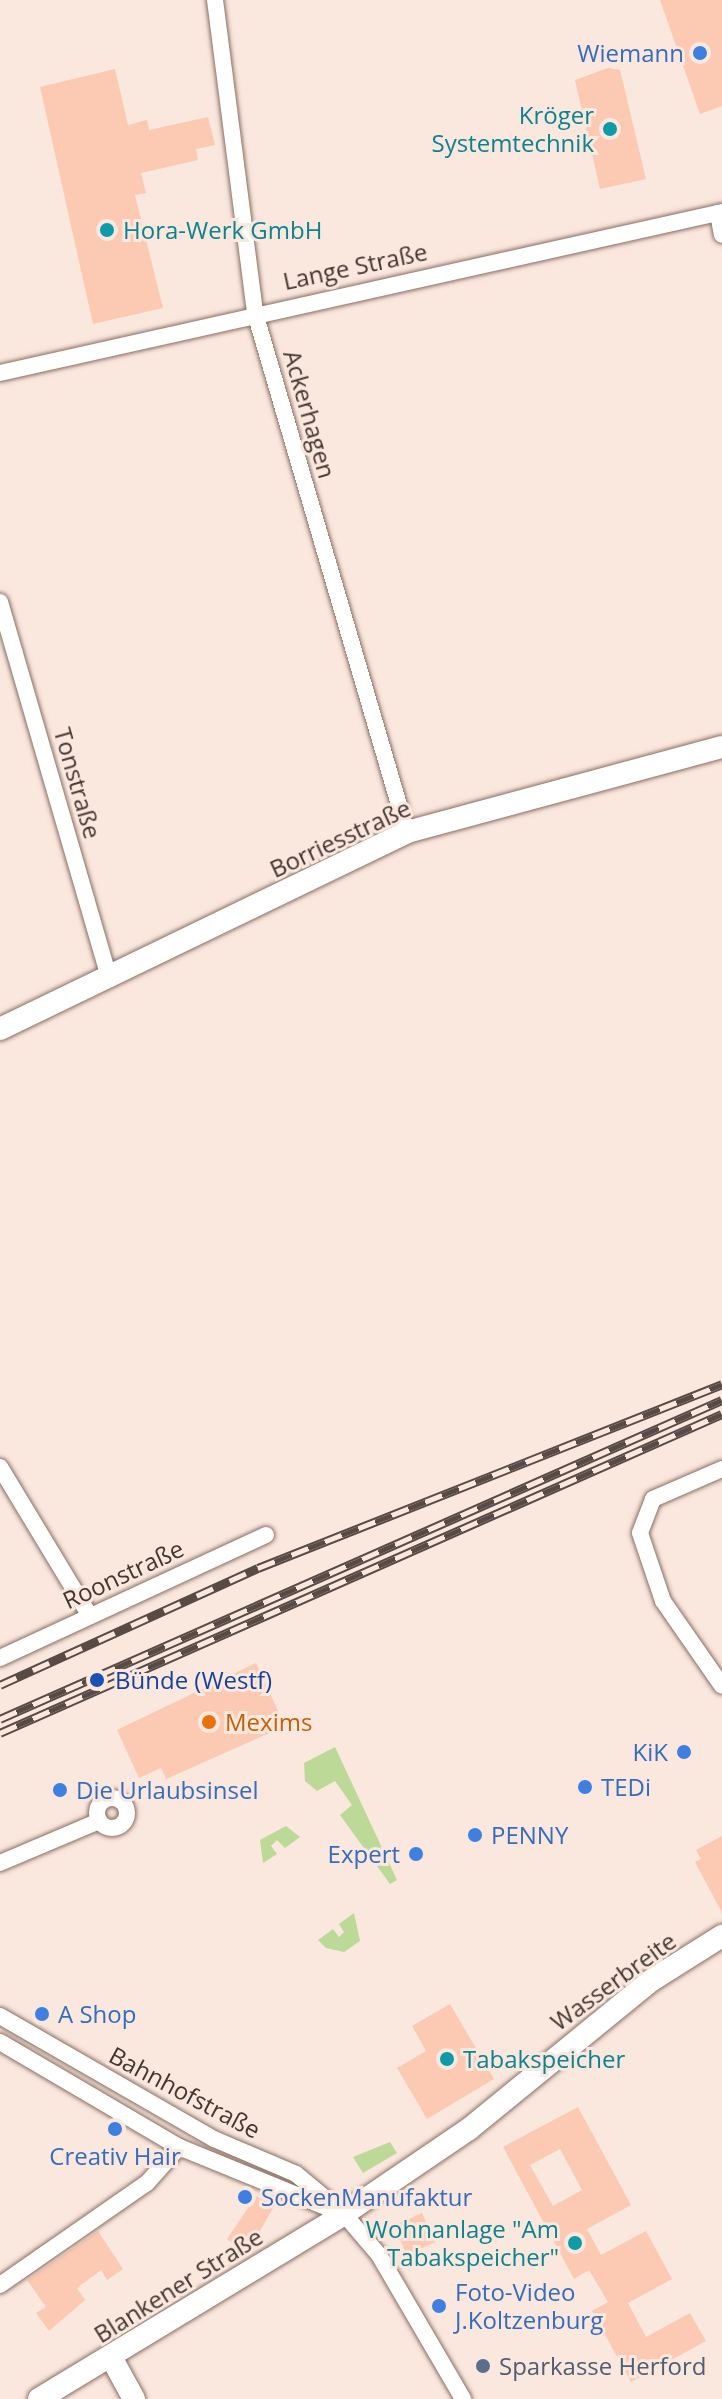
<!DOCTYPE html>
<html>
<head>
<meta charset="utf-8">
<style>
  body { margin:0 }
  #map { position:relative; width:722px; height:2399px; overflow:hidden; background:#fae7de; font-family:"Open Sans",sans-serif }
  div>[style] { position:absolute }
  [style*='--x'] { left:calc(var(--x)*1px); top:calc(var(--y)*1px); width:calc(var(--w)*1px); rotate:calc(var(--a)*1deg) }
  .green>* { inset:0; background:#bdd998 }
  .building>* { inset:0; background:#fcc9b2; transform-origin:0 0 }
  .roads { filter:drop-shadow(0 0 2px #8a6e61) drop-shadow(0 0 2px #8a6e61) }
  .street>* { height:16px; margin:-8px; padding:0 8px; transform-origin:8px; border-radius:8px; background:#fff }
  .street>.ring { margin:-8px; padding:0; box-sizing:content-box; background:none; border:16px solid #fff; border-radius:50% }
  .secondary>* { height:22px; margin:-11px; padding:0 11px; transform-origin:11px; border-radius:11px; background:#fff }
  .rail>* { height:9px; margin-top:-4.5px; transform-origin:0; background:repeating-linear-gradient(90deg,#fae7de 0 18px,#584b45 0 36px); box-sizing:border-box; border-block:2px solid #584b45 }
  .dots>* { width:22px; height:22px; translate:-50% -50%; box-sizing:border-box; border:4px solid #fae7de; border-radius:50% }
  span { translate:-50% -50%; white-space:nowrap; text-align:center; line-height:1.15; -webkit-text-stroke:6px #fae7de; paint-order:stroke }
  .shop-label { font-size:24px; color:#366cbe }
  .right { translate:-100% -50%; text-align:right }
  .left { translate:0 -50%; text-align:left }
  .culture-label { font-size:24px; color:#0d838f }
  .street-label { font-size:24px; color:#423630 }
  .transit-label { font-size:24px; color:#164399 }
  .food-label { font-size:24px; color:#c56008 }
  .service-label { font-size:24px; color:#4e5e75 }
</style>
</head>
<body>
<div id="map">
  <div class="green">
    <div style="clip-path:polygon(335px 1747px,397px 1880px,390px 1884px,340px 1815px,352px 1805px,335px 1781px,317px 1791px,305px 1781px,304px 1763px)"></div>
    <div style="clip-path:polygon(286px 1826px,300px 1837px,285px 1848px,277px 1840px,271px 1846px,277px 1854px,263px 1863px,260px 1840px)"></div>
    <div style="clip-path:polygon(354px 1913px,360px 1941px,344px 1952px,326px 1948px,318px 1940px,333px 1929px,339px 1937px,344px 1932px,339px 1924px)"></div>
    <div style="clip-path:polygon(390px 2142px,397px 2153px,363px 2173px,353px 2157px)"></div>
  </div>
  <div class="building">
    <div style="clip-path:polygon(660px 0,722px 0,722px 106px,700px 114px)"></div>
    <div style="clip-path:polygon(608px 68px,620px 70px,646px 179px,600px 189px,575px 80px)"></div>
    <div style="clip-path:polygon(115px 69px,128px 125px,147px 120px,149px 130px,208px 117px,215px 145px,196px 149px,198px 160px,141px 173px,146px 193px,135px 195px,163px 308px,93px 324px,40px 87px)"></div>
    <div style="clip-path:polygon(256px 1663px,285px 1726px,166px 1779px,161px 1768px,139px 1778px,117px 1730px)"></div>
    <div style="clip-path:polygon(722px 1836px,722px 1913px,695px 1862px,701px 1859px,696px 1850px)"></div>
    <div style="clip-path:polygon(450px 2004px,494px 2079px,427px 2119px,397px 2068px,426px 2051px,412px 2026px)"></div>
    <div style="clip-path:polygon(evenodd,578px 2107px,631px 2205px,587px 2229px,601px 2255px,646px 2231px,672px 2279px,628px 2303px,646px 2337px,690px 2313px,706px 2341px,631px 2382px,592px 2311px,608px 2302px,589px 2270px,574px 2279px,503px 2147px,578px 2107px,560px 2149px,582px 2190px,553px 2206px,530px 2165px,560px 2149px)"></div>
    <div style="clip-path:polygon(256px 2196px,274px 2206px,255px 2240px,240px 2249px,227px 2239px)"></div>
    <div style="left:422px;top:2213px;width:32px;height:31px;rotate:66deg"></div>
    <div style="clip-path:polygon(98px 2231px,123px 2269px,107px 2280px,101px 2270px,77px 2288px,85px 2300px,49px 2331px,36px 2313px,46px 2307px,27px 2280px)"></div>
  </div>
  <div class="roads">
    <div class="street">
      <div style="--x:215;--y:0;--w:316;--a:82.7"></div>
      <div style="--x:255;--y:313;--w:541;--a:73.68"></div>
      <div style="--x:718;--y:213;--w:22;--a:80"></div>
      <div style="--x:0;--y:373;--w:740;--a:-12.57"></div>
      <div style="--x:0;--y:602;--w:391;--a:73.8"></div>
      <div style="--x:0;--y:1467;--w:174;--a:58.9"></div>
      <div style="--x:722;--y:1469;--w:75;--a:156.5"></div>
      <div style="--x:653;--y:1499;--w:36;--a:111"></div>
      <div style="--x:640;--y:1533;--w:72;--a:71.3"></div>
      <div style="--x:663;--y:1601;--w:103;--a:55.2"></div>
      <div style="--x:0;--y:1658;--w:293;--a:-24.8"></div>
      <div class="ring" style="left:97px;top:1798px;width:14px;height:14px"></div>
      <div style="--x:0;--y:1863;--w:108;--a:-23"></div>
      <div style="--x:0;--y:2016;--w:247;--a:29.9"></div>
      <div style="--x:214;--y:2139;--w:89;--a:23.1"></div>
      <div style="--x:296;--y:2174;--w:62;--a:39.8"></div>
      <div style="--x:344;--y:2214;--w:54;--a:49.5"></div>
      <div style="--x:379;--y:2255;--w:167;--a:59.7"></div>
      <div style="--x:0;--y:2042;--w:208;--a:30.4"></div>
      <div style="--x:179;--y:2147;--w:166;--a:22.2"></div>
      <div style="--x:0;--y:2285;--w:179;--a:-34.8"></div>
      <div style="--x:147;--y:2183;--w:48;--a:-48.4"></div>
    </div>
    <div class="secondary">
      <div style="--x:0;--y:1029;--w:452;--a:-25.8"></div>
      <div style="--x:407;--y:832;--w:326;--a:-15.1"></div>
      <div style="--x:111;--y:2357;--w:48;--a:61.3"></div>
      <div style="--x:39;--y:2399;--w:357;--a:-31.2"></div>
      <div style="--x:344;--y:2214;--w:151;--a:-34.2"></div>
      <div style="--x:469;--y:2129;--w:236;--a:-39.2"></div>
      <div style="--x:652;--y:1980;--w:83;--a:-32.2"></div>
    </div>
  </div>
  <div class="rail">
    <div style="--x:0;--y:1685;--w:283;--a:-24.4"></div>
    <div style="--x:258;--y:1568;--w:499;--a:-21.6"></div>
    <div style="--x:0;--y:1719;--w:789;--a:-23.84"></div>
    <div style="--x:0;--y:1733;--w:789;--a:-23.84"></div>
  </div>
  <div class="dots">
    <div style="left:700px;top:53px;background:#3f7fe0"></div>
    <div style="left:610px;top:129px;background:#0f9aa8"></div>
    <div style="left:107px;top:230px;background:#0f9aa8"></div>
    <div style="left:97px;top:1680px;background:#1a4fb4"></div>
    <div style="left:209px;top:1722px;background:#e8710a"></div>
    <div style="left:684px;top:1752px;background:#3f7fe0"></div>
    <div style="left:585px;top:1787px;background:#3f7fe0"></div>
    <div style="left:60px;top:1790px;background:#3f7fe0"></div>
    <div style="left:475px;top:1835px;background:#3f7fe0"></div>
    <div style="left:416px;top:1854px;background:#3f7fe0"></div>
    <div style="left:42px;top:2014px;background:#3f7fe0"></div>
    <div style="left:447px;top:2059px;background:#0f9aa8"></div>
    <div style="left:115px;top:2129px;background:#3f7fe0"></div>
    <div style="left:245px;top:2197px;background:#3f7fe0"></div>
    <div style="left:575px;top:2243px;background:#0f9aa8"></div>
    <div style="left:439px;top:2306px;background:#3f7fe0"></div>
    <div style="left:483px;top:2366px;background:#5c6f8a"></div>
  </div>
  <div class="shop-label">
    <span class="right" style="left:684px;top:53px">Wiemann</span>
    <span class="right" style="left:668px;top:1752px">KiK</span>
    <span class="left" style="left:601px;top:1787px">TEDi</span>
    <span class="left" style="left:76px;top:1790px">Die Urlaubsinsel</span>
    <span class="left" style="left:491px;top:1835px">PENNY</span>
    <span class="right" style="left:400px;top:1854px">Expert</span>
    <span class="left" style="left:58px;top:2014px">A Shop</span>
    <span style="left:115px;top:2156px">Creativ Hair</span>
    <span class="left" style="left:261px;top:2197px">SockenManufaktur</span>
    <span class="left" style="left:455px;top:2306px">Foto-Video<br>J.Koltzenburg</span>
  </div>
  <div class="culture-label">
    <span class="right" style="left:594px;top:129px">Kröger<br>Systemtechnik</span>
    <span class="left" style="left:123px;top:230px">Hora-Werk GmbH</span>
    <span class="left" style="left:463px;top:2059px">Tabakspeicher</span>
    <span class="right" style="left:559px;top:2243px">Wohnanlage "Am<br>Tabakspeicher"</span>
  </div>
  <div class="street-label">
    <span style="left:355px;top:266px;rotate:-12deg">Lange Straße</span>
    <span style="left:310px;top:414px;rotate:74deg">Ackerhagen</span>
    <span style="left:78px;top:783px;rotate:74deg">Tonstraße</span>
    <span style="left:340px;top:838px;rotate:-25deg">Borriesstraße</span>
    <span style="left:123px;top:1574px;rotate:-25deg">Roonstraße</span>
    <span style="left:613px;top:1981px;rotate:-36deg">Wasserbreite</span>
    <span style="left:185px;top:2092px;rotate:28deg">Bahnhofstraße</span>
    <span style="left:178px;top:2285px;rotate:-32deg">Blankener Straße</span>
  </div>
  <div class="transit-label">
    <span class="left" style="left:115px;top:1680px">Bünde (Westf)</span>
  </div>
  <div class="food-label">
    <span class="left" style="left:225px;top:1722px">Mexims</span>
  </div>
  <div class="service-label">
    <span class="left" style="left:499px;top:2366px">Sparkasse Herford</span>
  </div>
</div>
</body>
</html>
